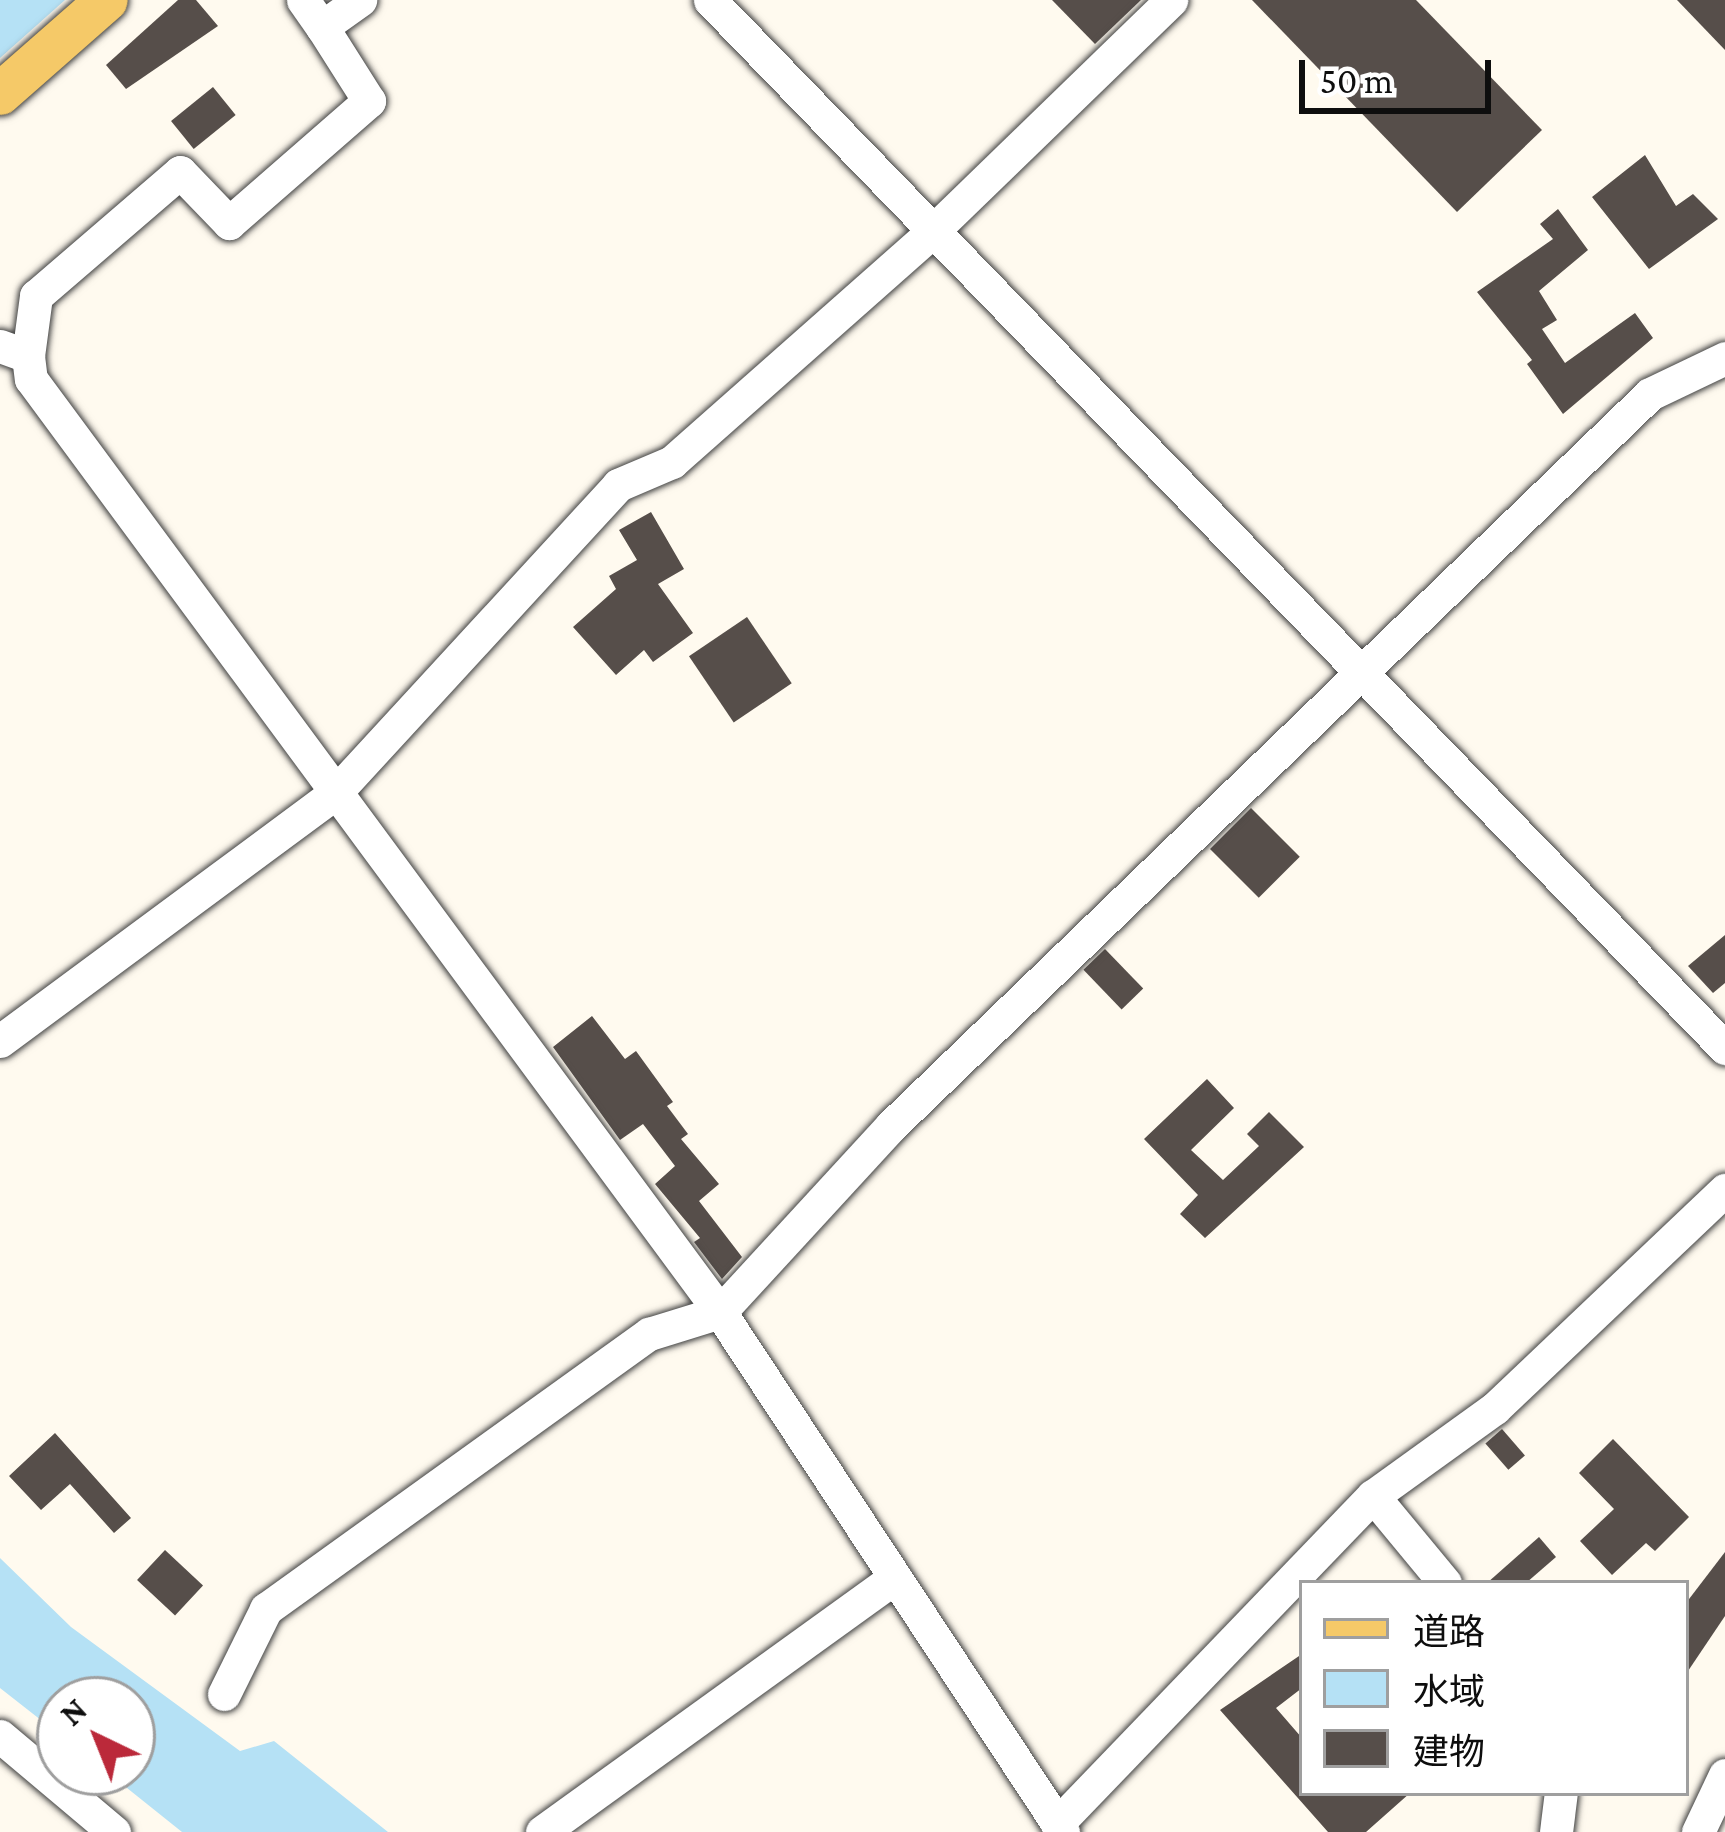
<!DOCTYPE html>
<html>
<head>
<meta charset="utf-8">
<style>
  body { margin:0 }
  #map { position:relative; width:1725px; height:1832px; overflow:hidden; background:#fffaef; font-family:"Crimson Pro","Noto Sans JP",serif }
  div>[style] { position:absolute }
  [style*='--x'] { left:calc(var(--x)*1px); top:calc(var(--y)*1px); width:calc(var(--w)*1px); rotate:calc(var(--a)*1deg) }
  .water>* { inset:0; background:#b5e1f5 }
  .building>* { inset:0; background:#564e4a; transform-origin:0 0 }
  .roads { filter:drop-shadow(0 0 3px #414141) drop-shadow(0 0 3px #414141) }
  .minor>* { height:33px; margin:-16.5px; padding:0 16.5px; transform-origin:16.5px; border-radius:16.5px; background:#fff }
  .major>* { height:42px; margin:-21px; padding:0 21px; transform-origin:21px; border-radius:21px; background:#f5c968 }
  span { translate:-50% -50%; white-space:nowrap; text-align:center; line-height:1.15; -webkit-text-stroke:12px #fff; paint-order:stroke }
  .legend { position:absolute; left:1299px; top:1580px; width:390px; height:216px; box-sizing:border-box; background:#fff; border:3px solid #9f9f9f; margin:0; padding:15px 21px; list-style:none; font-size:36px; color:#0e0e0e }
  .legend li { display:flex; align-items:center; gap:24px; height:60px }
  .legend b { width:60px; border:3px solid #9f9f9f }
  .north { position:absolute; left:36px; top:1676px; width:120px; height:120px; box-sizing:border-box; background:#fff; border:3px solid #9f9f9f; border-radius:50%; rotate:317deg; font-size:33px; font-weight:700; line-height:48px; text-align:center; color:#0e0e0e }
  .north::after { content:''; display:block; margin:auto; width:42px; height:54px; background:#bb293a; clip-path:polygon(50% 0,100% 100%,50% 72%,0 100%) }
  .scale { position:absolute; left:1299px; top:60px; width:192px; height:54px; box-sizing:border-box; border:6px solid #0e0e0e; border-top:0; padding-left:15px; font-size:36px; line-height:42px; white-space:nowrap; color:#0e0e0e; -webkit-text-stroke:9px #fff; paint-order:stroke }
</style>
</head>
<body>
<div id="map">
  <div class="water">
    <div style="clip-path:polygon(0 0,65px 0,0 58px)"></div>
    <div style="clip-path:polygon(0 1558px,71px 1627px,240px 1751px,274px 1741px,388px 1832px,182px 1832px,107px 1772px,132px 1772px,132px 1700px,60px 1700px,60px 1735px,0 1688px)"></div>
  </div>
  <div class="building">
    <div style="clip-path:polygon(178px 0,196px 0,218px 26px,126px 89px,106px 65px)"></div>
    <div style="clip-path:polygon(1052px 0,1141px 0,1095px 44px)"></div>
    <div style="clip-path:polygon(1252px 0,1416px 0,1542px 130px,1457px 212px)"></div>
    <div style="clip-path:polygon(1677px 0,1725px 0,1725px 50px)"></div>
    <div style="left:213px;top:87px;width:36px;height:54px;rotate:51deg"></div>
    <div style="clip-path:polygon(1645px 155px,1676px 206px,1693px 194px,1718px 219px,1649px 269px,1592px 197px)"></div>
    <div style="clip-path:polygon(1558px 209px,1588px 250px,1539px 291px,1557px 320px,1542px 329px,1565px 363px,1635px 313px,1653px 338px,1563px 414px,1527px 364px,1532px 360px,1477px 292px,1553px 239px,1540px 224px)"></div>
    <div style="clip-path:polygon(651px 512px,684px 569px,658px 584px,693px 633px,653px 662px,644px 650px,616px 675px,573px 627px,616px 589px,609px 576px,637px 560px,619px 530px)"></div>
    <div style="left:747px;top:617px;width:80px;height:70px;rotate:56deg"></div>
    <div style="left:1251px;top:808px;width:69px;height:58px;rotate:45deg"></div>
    <div style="clip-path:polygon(1725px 935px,1725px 983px,1713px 993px,1688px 966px)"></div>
    <div style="left:1105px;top:949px;width:55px;height:30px;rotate:46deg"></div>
    <div style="clip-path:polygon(592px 1016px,625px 1059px,636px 1051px,673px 1102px,667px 1106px,688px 1134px,681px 1139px,719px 1184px,699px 1201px,742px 1257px,722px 1279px,694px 1242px,700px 1238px,655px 1184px,675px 1166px,643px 1124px,620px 1140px,553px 1047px)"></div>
    <div style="clip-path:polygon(1207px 1079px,1234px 1108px,1191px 1150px,1223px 1180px,1259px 1146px,1247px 1134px,1269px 1112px,1304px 1147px,1205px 1238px,1180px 1214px,1198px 1195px,1144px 1139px)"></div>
    <div style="left:1502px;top:1429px;width:35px;height:22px;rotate:49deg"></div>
    <div style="clip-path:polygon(55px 1433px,131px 1518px,114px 1533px,70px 1484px,41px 1510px,9px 1476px)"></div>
    <div style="clip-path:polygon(1613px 1439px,1689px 1517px,1655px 1551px,1646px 1543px,1612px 1575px,1580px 1541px,1614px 1509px,1579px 1473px)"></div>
    <div style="clip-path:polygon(1539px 1537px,1556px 1557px,1526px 1583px,1487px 1583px)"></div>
    <div style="left:165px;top:1550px;width:52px;height:41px;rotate:43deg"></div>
    <div style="clip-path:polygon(1725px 1552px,1725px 1616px,1686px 1674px,1686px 1603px)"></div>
    <div style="clip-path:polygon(1302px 1654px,1302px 1688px,1276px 1708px,1302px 1738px,1302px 1793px,1410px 1793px,1366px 1832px,1328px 1832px,1220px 1710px)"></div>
  </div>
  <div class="roads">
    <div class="minor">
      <div style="--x:303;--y:0;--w:33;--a:55"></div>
      <div style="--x:710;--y:0;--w:1459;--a:45.92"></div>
      <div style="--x:0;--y:346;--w:30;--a:20"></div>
      <div style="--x:28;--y:356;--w:23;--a:83"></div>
      <div style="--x:31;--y:379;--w:1160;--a:53.55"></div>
      <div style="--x:720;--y:1312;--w:623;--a:56.59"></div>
      <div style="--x:28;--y:356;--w:61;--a:-82.4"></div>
      <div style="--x:36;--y:296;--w:190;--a:-40.7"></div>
      <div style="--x:180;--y:172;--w:71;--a:46.1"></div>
      <div style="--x:229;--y:223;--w:186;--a:-41.1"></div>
      <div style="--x:369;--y:101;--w:88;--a:-122.4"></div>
      <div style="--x:322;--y:27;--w:47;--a:-35.4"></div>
      <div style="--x:0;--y:1041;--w:418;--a:-36.5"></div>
      <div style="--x:336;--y:792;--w:417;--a:-47.4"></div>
      <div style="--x:618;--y:485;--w:59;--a:-23.1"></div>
      <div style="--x:672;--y:462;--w:351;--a:-41.5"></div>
      <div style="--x:935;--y:229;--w:329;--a:-44.1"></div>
      <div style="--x:1373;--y:1496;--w:113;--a:50.4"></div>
      <div style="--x:224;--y:1694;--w:95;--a:-63.7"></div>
      <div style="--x:266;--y:1609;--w:472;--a:-35.7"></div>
      <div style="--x:649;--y:1334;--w:74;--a:-17.2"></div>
      <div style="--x:720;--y:1312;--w:253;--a:-47.4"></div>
      <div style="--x:891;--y:1126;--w:1054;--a:-43.96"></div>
      <div style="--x:1650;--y:394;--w:83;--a:-25.6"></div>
      <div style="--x:0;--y:1736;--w:149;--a:40.1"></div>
      <div style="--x:1057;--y:1824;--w:455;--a:-46.1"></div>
      <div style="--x:1373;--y:1496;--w:150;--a:-35.8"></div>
      <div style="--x:1495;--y:1408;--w:317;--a:-43.5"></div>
      <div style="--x:542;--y:1832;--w:435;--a:-35.8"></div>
      <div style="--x:1556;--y:1832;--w:39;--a:-83"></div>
      <div style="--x:1698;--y:1832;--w:63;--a:-64.7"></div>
    </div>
    <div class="major">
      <div style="--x:0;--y:94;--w:142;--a:-41.3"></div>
    </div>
  </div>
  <ul class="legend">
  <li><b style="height:15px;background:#f5c968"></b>道路</li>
  <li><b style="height:33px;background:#b5e1f5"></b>水域</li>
  <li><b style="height:33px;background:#564e4a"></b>建物</li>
  </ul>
  <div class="north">N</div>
  <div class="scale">50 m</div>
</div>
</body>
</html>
